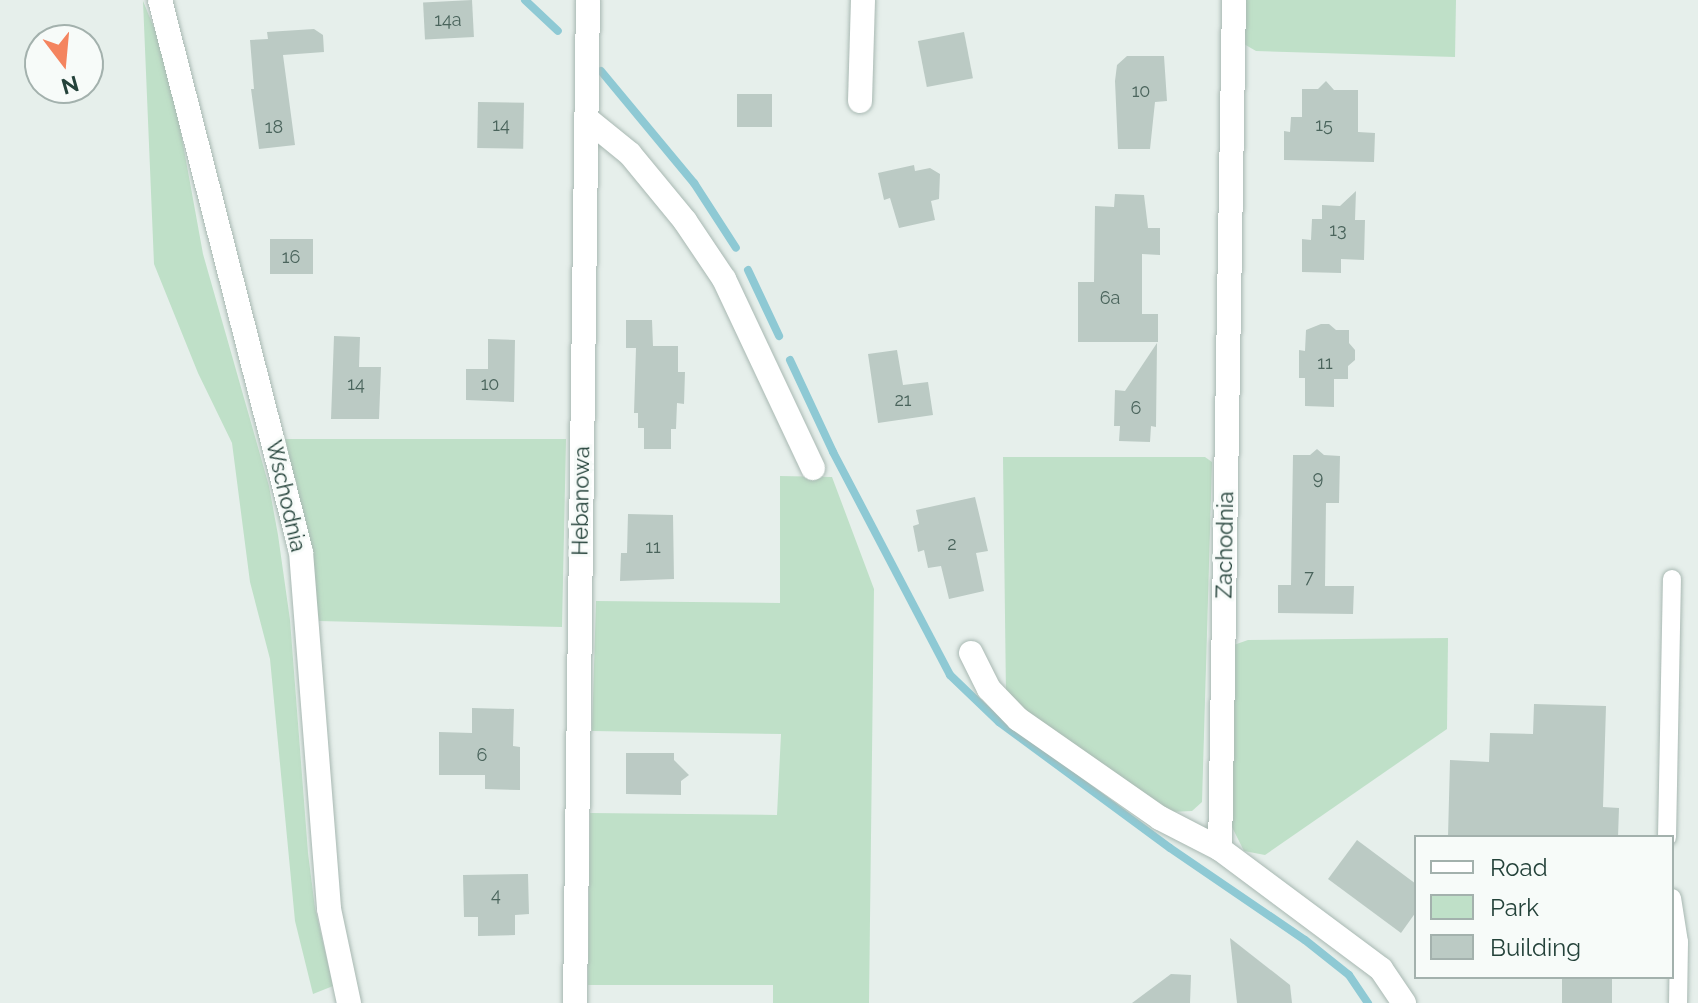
<!DOCTYPE html>
<html>
<head>
<meta charset="utf-8">
<style>
  body { margin:0 }
  #map { position:relative; width:1698px; height:1003px; overflow:hidden; background:#e6efeb; font-family:Raleway,sans-serif }
  div>[style] { position:absolute }
  [style*='--x'] { left:calc(var(--x)*1px); top:calc(var(--y)*1px); width:calc(var(--w)*1px); rotate:calc(var(--a)*1deg) }
  .green>* { inset:0; background:#bfe0c8 }
  .stream>* { height:8px; margin:-4px; padding:0 4px; transform-origin:4px; border-radius:4px; background:#8ec9d4 }
  .building>* { inset:0; background:#bbcac4; transform-origin:0 0 }
  .roads { filter:drop-shadow(0 0 2px #a8b8b2) drop-shadow(0 0 2px #a8b8b2) }
  .lane>* { height:18px; margin:-9px; padding:0 9px; transform-origin:9px; border-radius:9px; background:#fff }
  .street>* { height:24px; margin:-12px; padding:0 12px; transform-origin:12px; border-radius:12px; background:#fff }
  span { translate:-50% -50%; white-space:nowrap; text-align:center; line-height:1.15; -webkit-text-stroke:6px #f7fbf9; paint-order:stroke }
  .number-label { font-size:18px; color:#4a645c }
  .number-label span { -webkit-text-stroke-width:0 }
  .street-label { font-size:22px; color:#24423a }
  .legend { position:absolute; left:1414px; top:835px; width:260px; height:144px; box-sizing:border-box; background:#f7fbf9; border:2px solid #a3b1ad; margin:0; padding:10px 14px; list-style:none; font-size:24px; color:#24423a }
  .legend li { display:flex; align-items:center; gap:16px; height:40px }
  .legend b { width:40px; border:2px solid #a3b1ad }
  .north { position:absolute; left:24px; top:24px; width:80px; height:80px; box-sizing:border-box; background:#f7fbf9; border:2px solid #a3b1ad; border-radius:50%; rotate:164deg; font-size:22px; font-weight:700; line-height:32px; text-align:center; color:#24423a }
  .north::after { content:''; display:block; margin:auto; width:28px; height:36px; background:#f4845f; clip-path:polygon(50% 0,100% 100%,50% 72%,0 100%) }
</style>
</head>
<body>
<div id="map">
  <div class="green">
    <div style="clip-path:polygon(1245px 0,1456px 0,1455px 57px,1256px 51px,1244px 44px)"></div>
    <div style="clip-path:polygon(143px 1px,160px 42px,177px 111px,203px 254px,269px 486px,278px 535px,290px 620px,308px 853px,315px 908px,333px 986px,313px 994px,295px 921px,270px 659px,250px 582px,232px 443px,198px 373px,154px 264px)"></div>
    <div style="clip-path:polygon(285px 439px,566px 439px,562px 627px,319px 621px,307px 540px)"></div>
    <div style="clip-path:polygon(1003px 457px,1205px 457px,1212px 462px,1202px 802px,1192px 811px,1170px 812px,1054px 737px,1006px 695px)"></div>
    <div style="clip-path:polygon(780px 476px,832px 477px,874px 589px,869px 1003px,773px 1003px,773px 985px,588px 985px,590px 813px,777px 815px,781px 734px,592px 731px,596px 601px,780px 603px)"></div>
    <div style="clip-path:polygon(1448px 638px,1447px 729px,1265px 855px,1244px 851px,1231px 825px,1231px 646px,1248px 640px)"></div>
  </div>
  <div class="stream">
    <div style="--x:525;--y:0;--w:45;--a:43.2"></div>
    <div style="--x:601;--y:71;--w:146;--a:50.3"></div>
    <div style="--x:694;--y:183;--w:77;--a:57.1"></div>
    <div style="--x:748;--y:270;--w:73;--a:64.8"></div>
    <div style="--x:790;--y:360;--w:102;--a:64.9"></div>
    <div style="--x:833;--y:452;--w:252;--a:62.3"></div>
    <div style="--x:950;--y:675;--w:68;--a:43.8"></div>
    <div style="--x:999;--y:722;--w:212;--a:36.4"></div>
    <div style="--x:1170;--y:848;--w:163;--a:34.3"></div>
    <div style="--x:1305;--y:940;--w:56;--a:38.5"></div>
    <div style="--x:1349;--y:975;--w:34;--a:56"></div>
  </div>
  <div class="building">
    <div style="left:472px;top:0;width:37px;height:49px;rotate:87deg"></div>
    <div style="clip-path:polygon(314px 29px,323px 35px,324px 52px,283px 55px,295px 145px,259px 149px,251px 89px,254px 89px,250px 40px,268px 39px,267px 32px)"></div>
    <div style="left:964px;top:32px;width:47px;height:47px;rotate:79deg"></div>
    <div style="clip-path:polygon(1127px 56px,1164px 56px,1167px 101px,1155px 102px,1150px 149px,1118px 149px,1115px 81px,1117px 65px)"></div>
    <div style="clip-path:polygon(1326px 81px,1334px 90px,1358px 90px,1358px 132px,1375px 133px,1374px 162px,1284px 160px,1284px 131px,1290px 132px,1291px 117px,1302px 117px,1302px 89px,1318px 89px)"></div>
    <div style="left:737px;top:94px;width:35px;height:33px"></div>
    <div style="left:478px;top:102px;width:46px;height:46px;rotate:1deg"></div>
    <div style="clip-path:polygon(914px 165px,915px 171px,930px 168px,940px 174px,939px 199px,931px 201px,935px 220px,899px 228px,890px 198px,884px 200px,878px 173px)"></div>
    <div style="clip-path:polygon(1356px 191px,1355px 220px,1365px 220px,1364px 260px,1341px 259px,1341px 273px,1302px 272px,1302px 239px,1311px 240px,1312px 219px,1322px 219px,1322px 205px,1340px 206px)"></div>
    <div style="clip-path:polygon(1115px 194px,1144px 195px,1148px 228px,1160px 228px,1160px 255px,1142px 254px,1142px 314px,1158px 314px,1158px 342px,1078px 342px,1078px 282px,1094px 282px,1095px 206px,1114px 207px)"></div>
    <div style="left:270px;top:239px;width:43px;height:35px"></div>
    <div style="clip-path:polygon(626px 320px,652px 320px,653px 346px,678px 346px,678px 372px,685px 372px,684px 404px,677px 403px,676px 429px,671px 429px,671px 449px,644px 449px,644px 428px,638px 428px,638px 413px,634px 413px,636px 348px,626px 348px)"></div>
    <div style="clip-path:polygon(1321px 324px,1329px 324px,1336px 330px,1349px 330px,1349px 343px,1355px 350px,1355px 360px,1348px 366px,1348px 379px,1334px 379px,1334px 407px,1305px 406px,1305px 378px,1299px 378px,1299px 350px,1305px 351px,1306px 330px)"></div>
    <div style="clip-path:polygon(334px 336px,360px 337px,359px 367px,381px 367px,379px 419px,331px 419px)"></div>
    <div style="clip-path:polygon(488px 339px,515px 340px,514px 402px,466px 400px,466px 369px,488px 369px)"></div>
    <div style="clip-path:polygon(1157px 343px,1156px 427px,1151px 426px,1150px 442px,1119px 441px,1120px 426px,1114px 426px,1115px 390px,1125px 391px)"></div>
    <div style="clip-path:polygon(897px 350px,903px 385px,928px 382px,933px 415px,878px 423px,868px 354px)"></div>
    <div style="clip-path:polygon(1317px 449px,1324px 455px,1340px 456px,1339px 503px,1326px 503px,1325px 586px,1354px 586px,1353px 614px,1278px 613px,1278px 585px,1291px 585px,1293px 455px,1310px 455px)"></div>
    <div style="clip-path:polygon(975px 497px,988px 551px,976px 553px,984px 591px,949px 599px,941px 566px,928px 568px,924px 550px,918px 552px,913px 526px,919px 524px,916px 510px)"></div>
    <div style="clip-path:polygon(628px 514px,673px 515px,674px 579px,620px 581px,621px 553px,627px 553px)"></div>
    <div style="clip-path:polygon(1534px 704px,1606px 706px,1603px 807px,1619px 808px,1618px 837px,1448px 837px,1450px 760px,1489px 762px,1490px 733px,1533px 734px)"></div>
    <div style="clip-path:polygon(472px 708px,514px 709px,513px 746px,520px 747px,520px 790px,485px 789px,485px 775px,439px 775px,439px 732px,472px 733px)"></div>
    <div style="clip-path:polygon(626px 753px,674px 753px,674px 760px,689px 775px,681px 781px,681px 795px,626px 794px)"></div>
    <div style="clip-path:polygon(1357px 840px,1416px 884px,1416px 912px,1401px 933px,1328px 879px)"></div>
    <div style="clip-path:polygon(528px 874px,529px 914px,515px 915px,515px 935px,478px 936px,478px 917px,464px 917px,463px 875px)"></div>
    <div style="clip-path:polygon(1230px 938px,1290px 985px,1292px 1003px,1237px 1003px)"></div>
    <div style="clip-path:polygon(1171px 974px,1191px 975px,1190px 1003px,1132px 1003px)"></div>
    <div style="left:1562px;top:977px;width:50px;height:26px"></div>
  </div>
  <div class="roads">
    <div class="lane">
      <div style="--x:1667;--y:837;--w:258;--a:-88.9"></div>
      <div style="--x:1672;--y:898;--w:45;--a:81"></div>
      <div style="--x:1679;--y:942;--w:61;--a:90.9"></div>
    </div>
    <div class="street">
      <div style="--x:160;--y:0;--w:570;--a:75.67"></div>
      <div style="--x:301;--y:552;--w:358;--a:85.5"></div>
      <div style="--x:329;--y:909;--w:96;--a:78"></div>
      <div style="--x:1234;--y:0;--w:849;--a:90.94"></div>
      <div style="--x:1220;--y:849;--w:201;--a:36.7"></div>
      <div style="--x:1381;--y:969;--w:41;--a:55.9"></div>
      <div style="--x:860;--y:101;--w:101;--a:-88.3"></div>
      <div style="--x:587;--y:119;--w:55;--a:39.1"></div>
      <div style="--x:630;--y:154;--w:87;--a:50.6"></div>
      <div style="--x:685;--y:221;--w:70;--a:56.1"></div>
      <div style="--x:724;--y:279;--w:209;--a:64.8"></div>
      <div style="--x:971;--y:653;--w:40;--a:63.4"></div>
      <div style="--x:989;--y:689;--w:42;--a:46"></div>
      <div style="--x:1018;--y:719;--w:173;--a:34.9"></div>
      <div style="--x:1160;--y:818;--w:68;--a:27.3"></div>
      <div style="--x:575;--y:1003;--w:1003;--a:-89.26"></div>
    </div>
  </div>
  <div class="number-label">
    <span style="left:448px;top:20px">14a</span>
    <span style="left:1141px;top:91px">10</span>
    <span style="left:501px;top:125px">14</span>
    <span style="left:1324px;top:125px">15</span>
    <span style="left:274px;top:127px">18</span>
    <span style="left:1338px;top:230px">13</span>
    <span style="left:291px;top:257px">16</span>
    <span style="left:1110px;top:298px">6a</span>
    <span style="left:1325px;top:363px">11</span>
    <span style="left:356px;top:384px">14</span>
    <span style="left:490px;top:384px">10</span>
    <span style="left:903px;top:400px">21</span>
    <span style="left:1136px;top:408px">6</span>
    <span style="left:1318px;top:478px">9</span>
    <span style="left:952px;top:544px">2</span>
    <span style="left:653px;top:547px">11</span>
    <span style="left:1309px;top:577px">7</span>
    <span style="left:482px;top:755px">6</span>
    <span style="left:496px;top:895px">4</span>
  </div>
  <div class="street-label">
    <span style="left:286px;top:496px;rotate:77deg">Wschodnia</span>
    <span style="left:581px;top:501px;rotate:-89deg">Hebanowa</span>
    <span style="left:1225px;top:545px;rotate:-89deg">Zachodnia</span>
  </div>
  <ul class="legend">
  <li><b style="height:10px;background:#fff"></b>Road</li>
  <li><b style="height:22px;background:#bfe0c8"></b>Park</li>
  <li><b style="height:22px;background:#bbcac4"></b>Building</li>
  </ul>
  <div class="north">N</div>
</div>
</body>
</html>
